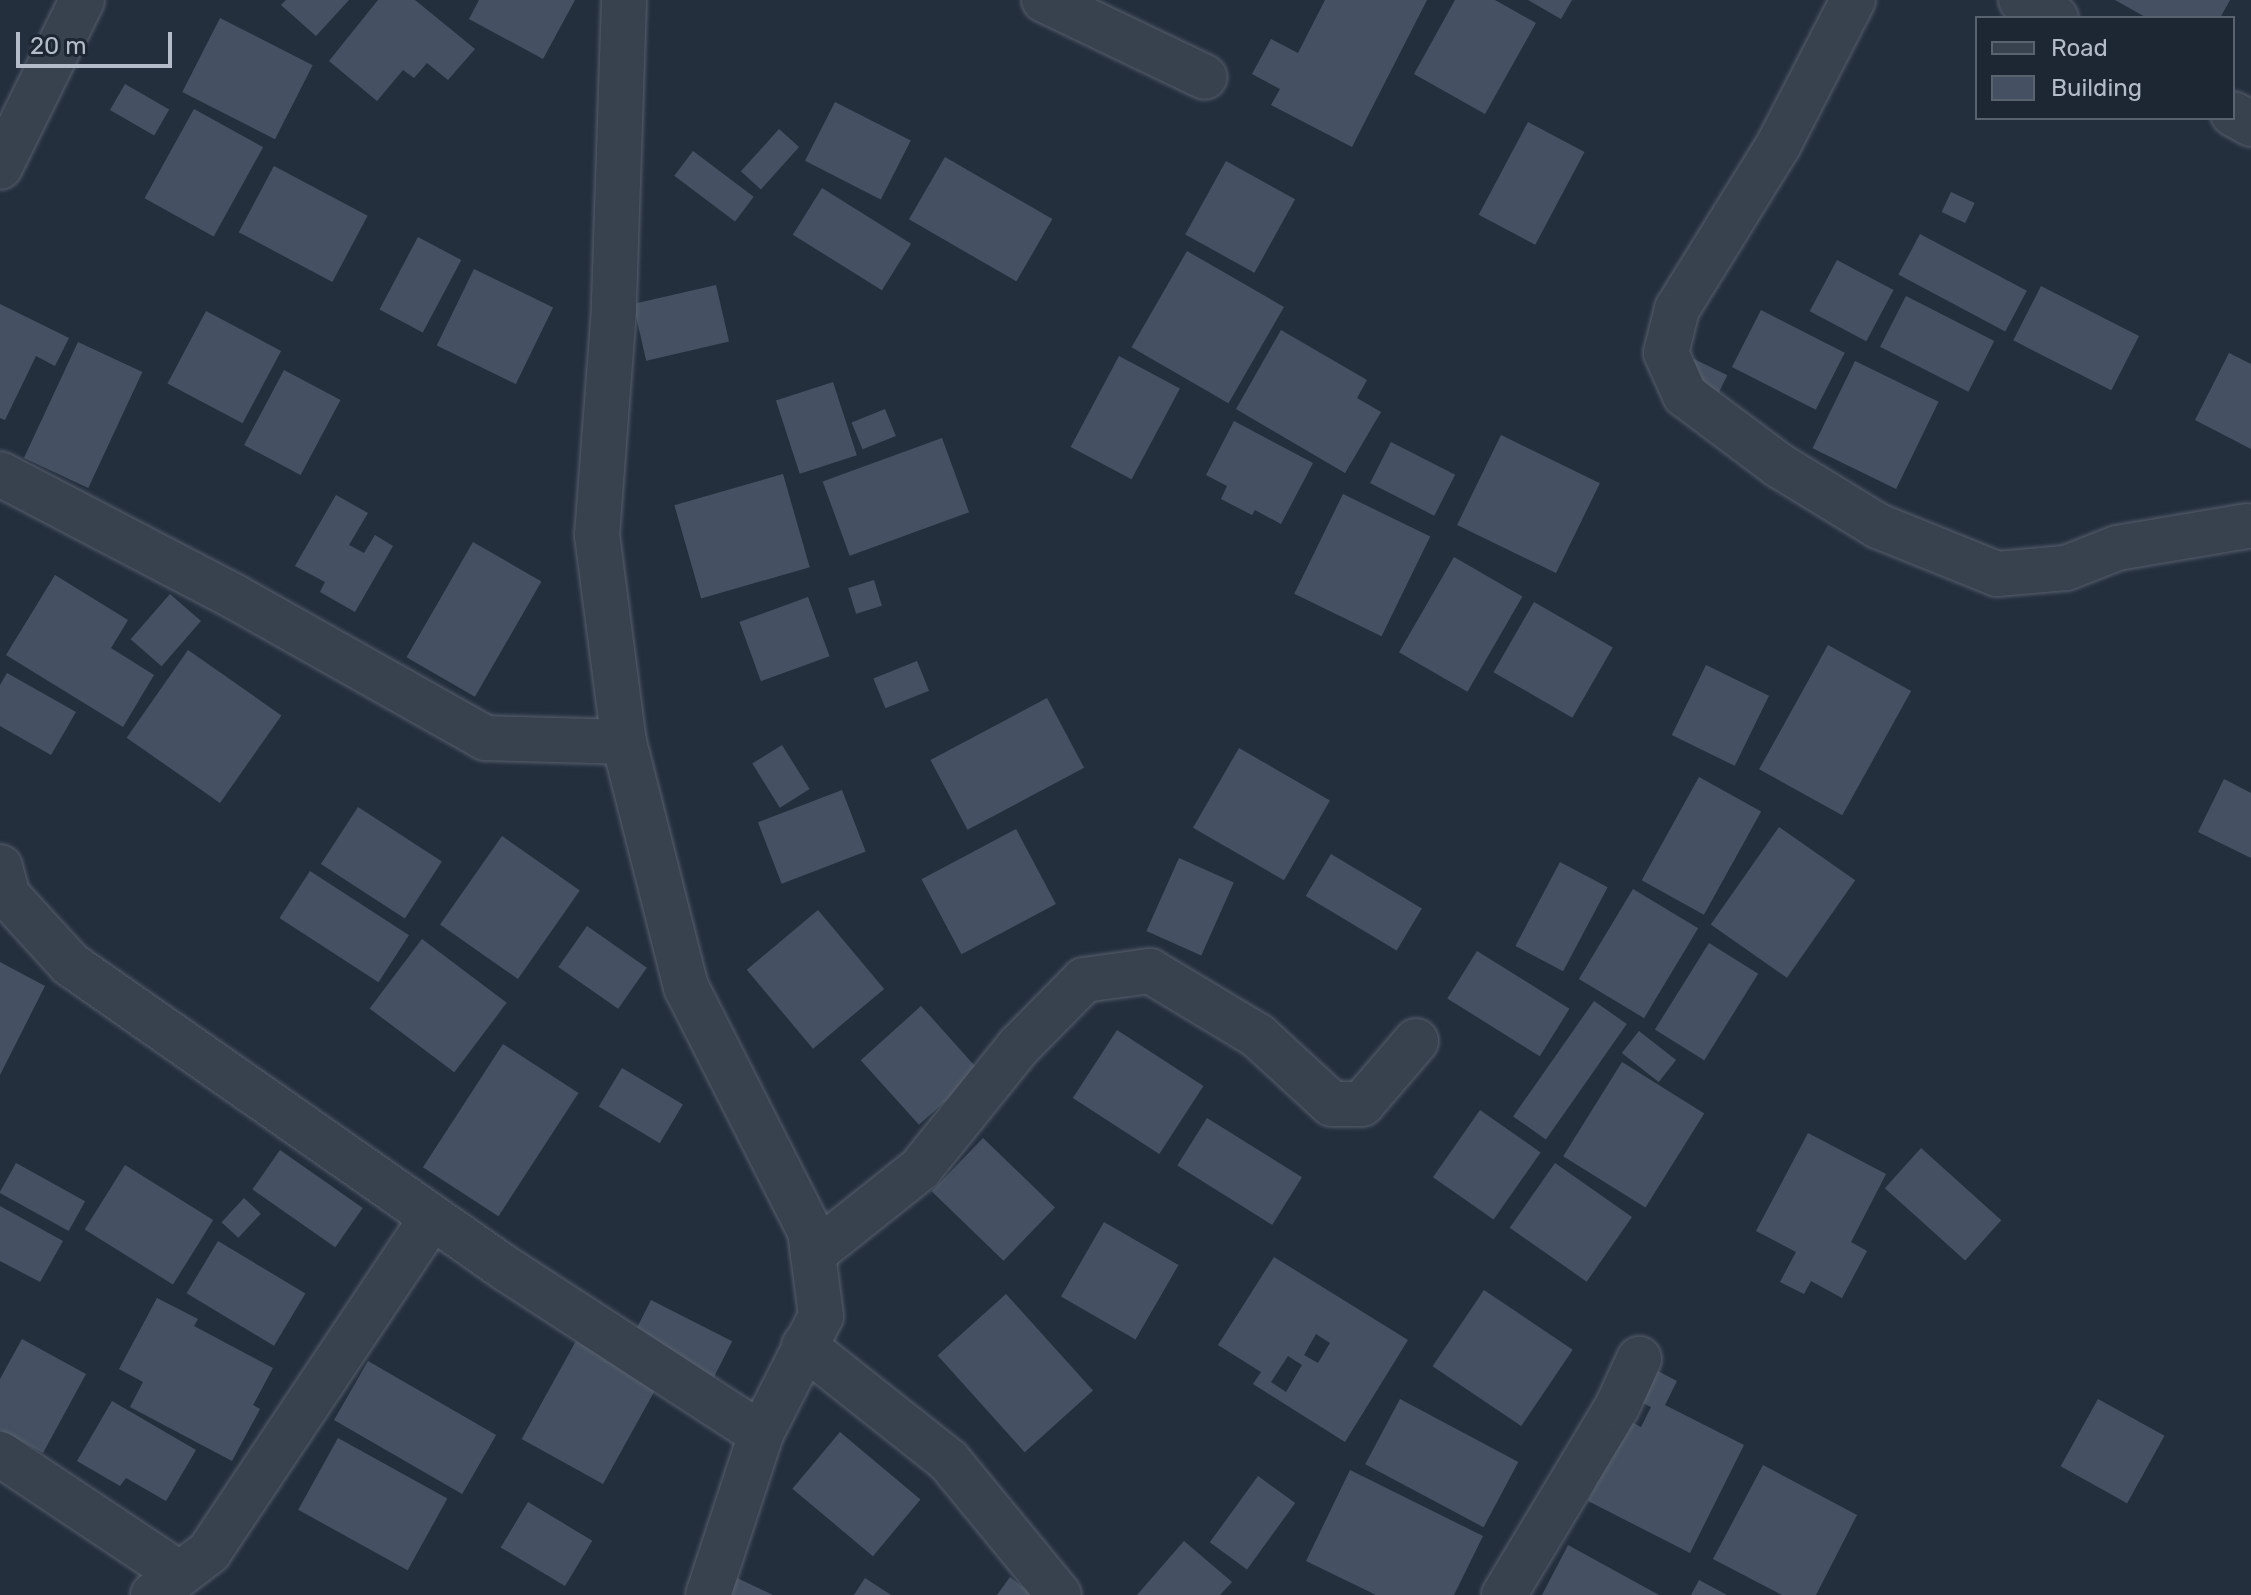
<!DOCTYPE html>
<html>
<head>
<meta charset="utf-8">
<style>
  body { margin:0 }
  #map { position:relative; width:2251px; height:1595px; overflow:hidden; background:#242f3e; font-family:Rubik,sans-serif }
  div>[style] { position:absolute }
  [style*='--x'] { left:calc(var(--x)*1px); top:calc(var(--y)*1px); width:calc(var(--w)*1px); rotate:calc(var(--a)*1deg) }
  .building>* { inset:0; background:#455162; transform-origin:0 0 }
  .roads { filter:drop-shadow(0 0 2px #565f6c) drop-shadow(0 0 2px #565f6c) }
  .minor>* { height:44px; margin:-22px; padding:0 22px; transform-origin:22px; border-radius:22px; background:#38414e }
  span { translate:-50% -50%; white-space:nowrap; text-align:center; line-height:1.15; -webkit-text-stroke:6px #1d2633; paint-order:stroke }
  .legend { position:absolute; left:1975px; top:16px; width:260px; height:104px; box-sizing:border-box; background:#1d2633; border:2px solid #59626f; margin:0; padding:10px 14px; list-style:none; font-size:24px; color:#b4bcc9 }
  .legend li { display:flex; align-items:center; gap:16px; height:40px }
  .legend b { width:40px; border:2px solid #59626f }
  .scale { position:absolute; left:16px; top:32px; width:156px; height:36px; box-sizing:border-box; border:4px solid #b4bcc9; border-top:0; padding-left:10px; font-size:24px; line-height:28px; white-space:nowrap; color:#b4bcc9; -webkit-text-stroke:6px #1d2633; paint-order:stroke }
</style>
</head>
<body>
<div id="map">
  <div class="building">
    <div style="clip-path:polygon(286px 0,349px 0,316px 36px,281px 5px)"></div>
    <div style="clip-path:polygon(378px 0,415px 0,475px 49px,448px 80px,427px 63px,414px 78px,403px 70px,377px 101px,329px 61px)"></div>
    <div style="clip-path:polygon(479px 0,575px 0,543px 59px,469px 19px)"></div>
    <div style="clip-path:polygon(1325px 0,1427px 0,1352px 147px,1271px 105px,1280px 89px,1252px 74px,1271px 39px,1298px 53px)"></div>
    <div style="clip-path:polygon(1455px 0,1495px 0,1536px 23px,1485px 114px,1414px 74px)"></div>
    <div style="clip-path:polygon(1528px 0,1572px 0,1561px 19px)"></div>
    <div style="clip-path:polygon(2115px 0,2230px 0,2220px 18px,2147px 18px)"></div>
    <div style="left:220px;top:18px;width:104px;height:83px;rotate:27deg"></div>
    <div style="left:125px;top:84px;width:51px;height:30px;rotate:30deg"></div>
    <div style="left:835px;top:102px;width:85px;height:66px;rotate:27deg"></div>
    <div style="left:194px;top:109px;width:79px;height:102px;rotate:29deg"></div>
    <div style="left:1528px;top:122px;width:64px;height:105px;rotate:28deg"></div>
    <div style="left:779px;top:129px;width:27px;height:57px;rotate:42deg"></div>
    <div style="left:693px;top:151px;width:76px;height:31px;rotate:37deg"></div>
    <div style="left:945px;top:157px;width:124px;height:72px;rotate:30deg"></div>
    <div style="left:1226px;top:161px;width:79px;height:84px;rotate:29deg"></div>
    <div style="left:274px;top:166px;width:106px;height:75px;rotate:28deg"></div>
    <div style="left:822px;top:188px;width:105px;height:55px;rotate:32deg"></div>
    <div style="left:1951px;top:192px;width:26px;height:22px;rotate:25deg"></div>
    <div style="left:1920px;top:234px;width:121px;height:46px;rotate:28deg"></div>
    <div style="left:418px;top:237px;width:49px;height:82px;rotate:28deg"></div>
    <div style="left:1187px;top:251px;width:112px;height:111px;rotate:30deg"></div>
    <div style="left:1837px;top:260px;width:64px;height:58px;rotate:28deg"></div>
    <div style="left:474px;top:269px;width:88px;height:85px;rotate:26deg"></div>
    <div style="left:716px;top:285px;width:58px;height:85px;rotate:77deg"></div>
    <div style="left:2041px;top:286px;width:110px;height:61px;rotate:27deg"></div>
    <div style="left:1906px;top:296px;width:99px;height:57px;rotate:27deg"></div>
    <div style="clip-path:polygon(0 304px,69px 338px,55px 366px,36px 356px,5px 420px,0 418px)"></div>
    <div style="left:1761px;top:310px;width:94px;height:64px;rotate:27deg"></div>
    <div style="left:206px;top:311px;width:85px;height:82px;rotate:28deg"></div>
    <div style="clip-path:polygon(1281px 330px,1367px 380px,1357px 398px,1381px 412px,1345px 473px,1236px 409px)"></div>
    <div style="left:78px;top:342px;width:71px;height:128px;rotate:25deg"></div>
    <div style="clip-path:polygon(2229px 353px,2251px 364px,2251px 449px,2195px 420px)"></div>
    <div style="left:1119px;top:356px;width:69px;height:103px;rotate:28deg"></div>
    <div style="left:1694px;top:359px;width:37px;height:24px;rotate:26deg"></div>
    <div style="left:1855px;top:361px;width:93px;height:97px;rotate:26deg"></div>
    <div style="left:284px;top:370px;width:64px;height:85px;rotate:28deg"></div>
    <div style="left:833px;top:382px;width:77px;height:60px;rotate:72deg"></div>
    <div style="left:885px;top:409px;width:29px;height:36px;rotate:68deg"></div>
    <div style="clip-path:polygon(1234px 421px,1313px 463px,1281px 524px,1255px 510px,1252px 515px,1221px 499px,1227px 486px,1206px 475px)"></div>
    <div style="left:1501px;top:435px;width:110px;height:100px;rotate:26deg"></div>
    <div style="left:942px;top:438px;width:79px;height:127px;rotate:70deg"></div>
    <div style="left:1391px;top:442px;width:72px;height:46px;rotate:27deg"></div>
    <div style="left:783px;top:474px;width:97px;height:113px;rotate:74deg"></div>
    <div style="left:1343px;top:494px;width:97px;height:111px;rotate:26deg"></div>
    <div style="clip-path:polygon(336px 495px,368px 513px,349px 545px,364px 553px,375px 535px,393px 546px,355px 612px,320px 592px,325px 582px,295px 566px)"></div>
    <div style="left:473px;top:542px;width:79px;height:133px;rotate:30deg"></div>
    <div style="left:1454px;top:557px;width:79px;height:110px;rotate:30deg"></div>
    <div style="clip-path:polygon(55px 575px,128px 620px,111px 648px,154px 675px,123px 727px,6px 655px)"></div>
    <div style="left:874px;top:580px;width:27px;height:27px;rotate:73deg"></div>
    <div style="left:170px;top:594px;width:41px;height:60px;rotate:41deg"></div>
    <div style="left:808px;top:597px;width:63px;height:73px;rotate:70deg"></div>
    <div style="left:1534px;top:602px;width:91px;height:81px;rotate:30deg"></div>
    <div style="left:1828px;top:645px;width:95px;height:142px;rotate:29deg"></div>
    <div style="left:188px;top:650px;width:114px;height:107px;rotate:35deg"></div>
    <div style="left:917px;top:661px;width:32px;height:47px;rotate:68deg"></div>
    <div style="left:1706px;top:665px;width:70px;height:78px;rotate:26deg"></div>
    <div style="clip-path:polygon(7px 673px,76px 712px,51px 755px,0 726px,0 685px)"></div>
    <div style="left:1047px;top:698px;width:79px;height:132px;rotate:62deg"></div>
    <div style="left:782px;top:745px;width:52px;height:35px;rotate:58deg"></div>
    <div style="left:1239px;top:748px;width:105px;height:92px;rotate:30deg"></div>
    <div style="left:1699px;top:777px;width:71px;height:118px;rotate:29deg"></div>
    <div style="clip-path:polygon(2224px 779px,2251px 793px,2251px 858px,2198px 832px)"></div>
    <div style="left:842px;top:790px;width:66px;height:90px;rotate:69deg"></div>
    <div style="left:358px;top:807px;width:100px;height:68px;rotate:33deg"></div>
    <div style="left:1779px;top:827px;width:93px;height:119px;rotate:35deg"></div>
    <div style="left:1016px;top:829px;width:85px;height:107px;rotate:62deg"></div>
    <div style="left:502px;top:836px;width:95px;height:108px;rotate:35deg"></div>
    <div style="left:1331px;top:854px;width:106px;height:49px;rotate:31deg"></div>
    <div style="left:1179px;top:858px;width:60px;height:80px;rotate:24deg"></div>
    <div style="left:1560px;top:862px;width:54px;height:95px;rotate:28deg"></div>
    <div style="left:310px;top:871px;width:118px;height:56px;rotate:33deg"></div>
    <div style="left:1633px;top:889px;width:76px;height:105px;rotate:31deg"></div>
    <div style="left:818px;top:910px;width:103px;height:93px;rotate:50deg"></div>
    <div style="left:587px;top:926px;width:73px;height:50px;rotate:35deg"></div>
    <div style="left:422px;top:939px;width:106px;height:87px;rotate:37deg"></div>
    <div style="left:1709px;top:943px;width:58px;height:102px;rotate:32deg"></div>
    <div style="left:1477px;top:951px;width:109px;height:56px;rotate:32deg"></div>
    <div style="clip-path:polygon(0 962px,45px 986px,0 1075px)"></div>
    <div style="left:1594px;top:1001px;width:40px;height:141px;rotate:35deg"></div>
    <div style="left:921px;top:1006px;width:87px;height:81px;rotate:48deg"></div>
    <div style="left:1117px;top:1030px;width:103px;height:81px;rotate:33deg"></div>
    <div style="left:1639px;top:1031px;width:47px;height:28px;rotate:38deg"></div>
    <div style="left:503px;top:1044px;width:90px;height:147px;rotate:33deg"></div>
    <div style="left:1622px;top:1062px;width:97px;height:111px;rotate:32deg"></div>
    <div style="left:622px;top:1068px;width:71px;height:45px;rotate:31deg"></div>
    <div style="left:1480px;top:1110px;width:74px;height:82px;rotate:35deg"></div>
    <div style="left:1207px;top:1118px;width:112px;height:56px;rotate:32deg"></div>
    <div style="clip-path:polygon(1808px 1133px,1886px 1174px,1851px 1242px,1867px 1251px,1842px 1298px,1811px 1281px,1804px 1294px,1780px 1282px,1796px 1252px,1756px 1231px)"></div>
    <div style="left:983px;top:1138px;width:100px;height:74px;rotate:44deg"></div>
    <div style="left:1921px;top:1148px;width:108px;height:54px;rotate:42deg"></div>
    <div style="left:280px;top:1150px;width:101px;height:48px;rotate:35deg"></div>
    <div style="left:16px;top:1163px;width:79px;height:34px;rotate:29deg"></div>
    <div style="left:1555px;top:1163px;width:94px;height:79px;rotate:35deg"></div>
    <div style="left:125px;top:1165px;width:104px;height:76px;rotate:32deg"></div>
    <div style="left:244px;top:1198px;width:23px;height:33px;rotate:43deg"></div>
    <div style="clip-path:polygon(0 1206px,63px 1241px,40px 1282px,0 1261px)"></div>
    <div style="left:1104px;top:1222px;width:86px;height:86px;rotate:30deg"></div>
    <div style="left:218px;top:1241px;width:102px;height:61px;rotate:31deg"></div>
    <div style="clip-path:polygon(evenodd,1274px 1257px,1408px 1340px,1345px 1442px,1253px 1384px,1261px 1372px,1218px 1345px,1274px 1257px,1316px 1334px,1330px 1343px,1318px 1363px,1304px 1355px,1316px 1334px,1274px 1257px,1288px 1356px,1302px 1365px,1286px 1392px,1271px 1382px,1288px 1356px)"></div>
    <div style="left:1484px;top:1290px;width:107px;height:92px;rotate:34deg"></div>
    <div style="left:1006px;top:1294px;width:130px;height:92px;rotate:48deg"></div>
    <div style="clip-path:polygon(157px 1298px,198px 1319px,194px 1326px,273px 1368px,253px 1405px,260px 1409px,232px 1461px,130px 1407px,143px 1382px,119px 1369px)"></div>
    <div style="left:651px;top:1300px;width:91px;height:47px;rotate:27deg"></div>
    <div style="clip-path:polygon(22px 1339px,86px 1374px,43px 1453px,0 1430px,0 1379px)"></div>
    <div style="left:576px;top:1341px;width:93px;height:112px;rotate:29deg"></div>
    <div style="left:368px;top:1361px;width:148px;height:68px;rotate:30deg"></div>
    <div style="clip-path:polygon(1654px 1369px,1677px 1381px,1665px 1405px,1744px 1445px,1690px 1553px,1588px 1501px,1628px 1420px,1641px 1427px,1651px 1407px,1638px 1401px)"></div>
    <div style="left:1400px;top:1399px;width:134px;height:74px;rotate:28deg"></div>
    <div style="left:2098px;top:1399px;width:76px;height:77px;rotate:29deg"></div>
    <div style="clip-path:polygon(112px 1401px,196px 1450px,166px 1501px,126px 1478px,120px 1486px,77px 1461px)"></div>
    <div style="left:840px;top:1432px;width:105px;height:74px;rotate:40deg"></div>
    <div style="left:338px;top:1438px;width:125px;height:82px;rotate:29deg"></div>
    <div style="clip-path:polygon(1763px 1465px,1857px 1515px,1816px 1595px,1782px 1595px,1713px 1559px)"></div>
    <div style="clip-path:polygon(1350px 1470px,1483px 1536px,1454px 1595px,1376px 1595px,1306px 1561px)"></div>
    <div style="left:1258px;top:1476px;width:46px;height:82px;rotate:36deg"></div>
    <div style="left:528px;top:1502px;width:75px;height:53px;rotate:31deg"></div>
    <div style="clip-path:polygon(1184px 1541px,1232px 1582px,1220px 1595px,1137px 1595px)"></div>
    <div style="clip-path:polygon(1568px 1545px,1659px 1595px,1542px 1595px)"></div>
    <div style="clip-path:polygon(1010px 1577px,1033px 1595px,997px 1595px)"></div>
    <div style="clip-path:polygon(737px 1578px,773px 1595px,729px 1595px)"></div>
    <div style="clip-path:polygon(865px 1578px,891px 1595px,854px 1595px)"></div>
    <div style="clip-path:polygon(1699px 1580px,1727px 1595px,1691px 1595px)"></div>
  </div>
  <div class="roads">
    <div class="minor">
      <div style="--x:624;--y:0;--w:309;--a:91.9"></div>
      <div style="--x:614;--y:309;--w:227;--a:94.3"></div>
      <div style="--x:597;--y:535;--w:209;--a:82.6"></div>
      <div style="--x:624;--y:742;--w:253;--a:75.8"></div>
      <div style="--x:686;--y:987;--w:274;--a:63.1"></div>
      <div style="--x:810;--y:1231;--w:86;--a:82.6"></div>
      <div style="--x:821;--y:1316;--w:132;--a:117"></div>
      <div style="--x:761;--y:1434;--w:169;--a:108.2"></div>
      <div style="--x:1044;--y:0;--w:178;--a:25.6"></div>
      <div style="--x:1853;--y:0;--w:162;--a:117.2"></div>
      <div style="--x:1779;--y:144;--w:194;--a:121.7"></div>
      <div style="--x:1677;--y:309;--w:45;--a:104"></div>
      <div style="--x:1666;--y:353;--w:46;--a:65.7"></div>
      <div style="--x:1685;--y:395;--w:119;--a:36.8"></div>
      <div style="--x:1780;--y:466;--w:115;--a:31.5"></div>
      <div style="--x:1878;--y:526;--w:128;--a:22"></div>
      <div style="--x:1997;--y:574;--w:69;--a:-5"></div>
      <div style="--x:2066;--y:568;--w:55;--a:-21.4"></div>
      <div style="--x:2117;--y:548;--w:132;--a:-9.6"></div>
      <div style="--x:2021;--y:0;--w:39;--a:27"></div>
      <div style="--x:2233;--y:114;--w:21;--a:29"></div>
      <div style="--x:0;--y:167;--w:186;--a:-63.8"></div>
      <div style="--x:0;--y:474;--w:265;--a:27.6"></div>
      <div style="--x:235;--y:597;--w:287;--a:29.4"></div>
      <div style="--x:485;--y:738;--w:139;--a:1.6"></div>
      <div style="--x:0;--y:867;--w:30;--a:75"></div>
      <div style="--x:8;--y:896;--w:92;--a:47.6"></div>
      <div style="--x:70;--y:964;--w:531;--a:34.95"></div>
      <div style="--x:505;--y:1268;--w:305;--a:33"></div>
      <div style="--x:813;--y:1254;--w:137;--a:-38.5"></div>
      <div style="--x:920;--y:1169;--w:158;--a:-51.2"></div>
      <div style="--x:1019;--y:1046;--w:93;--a:-45.4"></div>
      <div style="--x:1084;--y:980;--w:67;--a:-7.8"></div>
      <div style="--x:1150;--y:971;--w:126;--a:31"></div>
      <div style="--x:1258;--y:1036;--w:100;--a:42.6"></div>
      <div style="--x:1332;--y:1104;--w:30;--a:0"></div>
      <div style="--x:1362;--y:1104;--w:83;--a:-49.4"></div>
      <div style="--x:804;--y:1346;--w:185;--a:38.4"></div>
      <div style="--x:949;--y:1461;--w:173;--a:50.6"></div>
      <div style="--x:0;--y:1454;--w:216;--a:33.7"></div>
      <div style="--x:153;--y:1595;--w:71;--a:-37.5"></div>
      <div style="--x:209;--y:1552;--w:402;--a:-56.3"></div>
      <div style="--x:1504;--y:1595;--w:219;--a:-59"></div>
      <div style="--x:1617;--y:1407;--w:53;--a:-65.4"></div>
    </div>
  </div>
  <ul class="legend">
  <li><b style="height:10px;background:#38414e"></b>Road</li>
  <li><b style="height:22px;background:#455162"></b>Building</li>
  </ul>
  <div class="scale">20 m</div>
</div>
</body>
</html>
